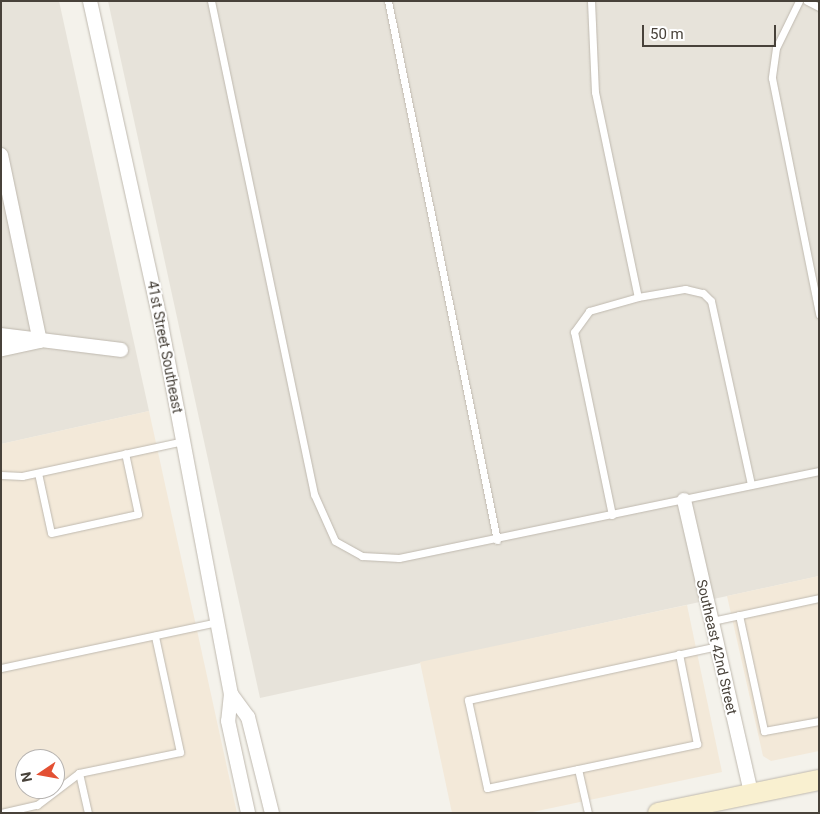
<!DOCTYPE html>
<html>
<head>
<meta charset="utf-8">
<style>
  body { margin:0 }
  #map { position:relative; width:820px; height:814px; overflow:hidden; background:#f4f2eb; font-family:Roboto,sans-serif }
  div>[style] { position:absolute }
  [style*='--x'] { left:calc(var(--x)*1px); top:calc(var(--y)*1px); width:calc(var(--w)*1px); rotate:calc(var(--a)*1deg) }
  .residential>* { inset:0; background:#e7e3da }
  .commercial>* { inset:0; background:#f3e9d9 }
  .roads { filter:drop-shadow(0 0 1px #bfb9af) drop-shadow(0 0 1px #bfb9af) }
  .service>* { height:7px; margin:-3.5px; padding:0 3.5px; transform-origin:3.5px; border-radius:3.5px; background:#fff }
  .minor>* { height:14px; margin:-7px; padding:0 7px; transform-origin:7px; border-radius:7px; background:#fff }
  .secondary>* { height:20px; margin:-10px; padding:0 10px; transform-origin:10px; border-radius:10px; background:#f9f0d0 }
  span { translate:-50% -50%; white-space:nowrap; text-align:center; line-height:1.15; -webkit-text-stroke:4px #fff; paint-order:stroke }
  .street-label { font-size:14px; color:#48423a }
  .frame { position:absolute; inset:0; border:2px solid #48423a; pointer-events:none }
  .north { position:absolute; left:15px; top:749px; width:50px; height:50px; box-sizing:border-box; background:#fff; border:1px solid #b6b3b0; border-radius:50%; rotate:258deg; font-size:14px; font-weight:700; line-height:20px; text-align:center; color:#48423a }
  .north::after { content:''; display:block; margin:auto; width:18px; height:22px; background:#e35033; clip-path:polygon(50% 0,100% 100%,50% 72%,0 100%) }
  .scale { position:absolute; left:642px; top:25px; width:134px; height:22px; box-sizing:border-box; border:2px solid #48423a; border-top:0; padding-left:6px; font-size:15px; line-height:18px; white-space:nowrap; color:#48423a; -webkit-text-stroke:4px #fff; paint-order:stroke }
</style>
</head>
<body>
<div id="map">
  <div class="residential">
    <div style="clip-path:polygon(1px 1px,59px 1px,149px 411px,1px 444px)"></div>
    <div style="clip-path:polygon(108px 1px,819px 1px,819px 576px,260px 698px)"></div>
  </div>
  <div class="commercial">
    <div style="clip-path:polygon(evenodd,149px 411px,237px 813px,1px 813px,1px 444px,149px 411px,25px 759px,55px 759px,55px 789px,25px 789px,25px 759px)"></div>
    <div style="clip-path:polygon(819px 576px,819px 751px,771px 761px,763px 756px,727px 596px)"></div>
    <div style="clip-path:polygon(687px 605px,722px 772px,528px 813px,452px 813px,420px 662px)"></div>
  </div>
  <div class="roads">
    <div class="service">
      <div style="--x:211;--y:1;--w:504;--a:78.2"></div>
      <div style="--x:314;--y:494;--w:51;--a:65.9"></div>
      <div style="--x:335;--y:541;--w:31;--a:29"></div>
      <div style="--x:362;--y:556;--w:37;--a:3"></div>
      <div style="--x:399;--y:558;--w:429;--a:-11.7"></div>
      <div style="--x:388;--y:1;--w:550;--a:78.57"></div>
      <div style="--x:591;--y:1;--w:91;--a:87.5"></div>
      <div style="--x:595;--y:92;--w:209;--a:78.2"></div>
      <div style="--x:799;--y:1;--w:52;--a:116.1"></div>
      <div style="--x:776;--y:48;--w:30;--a:98"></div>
      <div style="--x:772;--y:78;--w:241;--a:78.7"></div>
      <div style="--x:807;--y:1;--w:13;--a:27"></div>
      <div style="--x:38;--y:473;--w:61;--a:77.8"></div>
      <div style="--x:51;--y:533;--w:89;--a:-12.3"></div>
      <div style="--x:138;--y:514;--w:62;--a:-102"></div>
      <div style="--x:1;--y:475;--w:21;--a:3"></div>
      <div style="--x:22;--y:476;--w:166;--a:-12.2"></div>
      <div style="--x:612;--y:515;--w:187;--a:-101.7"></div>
      <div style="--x:574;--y:332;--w:26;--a:-54"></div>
      <div style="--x:589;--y:311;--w:51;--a:-15.9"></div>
      <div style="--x:638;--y:297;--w:48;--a:-9.7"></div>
      <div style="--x:685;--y:289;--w:18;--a:13"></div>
      <div style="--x:703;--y:293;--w:11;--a:45"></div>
      <div style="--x:711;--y:301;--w:188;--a:77.7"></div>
      <div style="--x:739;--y:615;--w:119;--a:77.8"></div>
      <div style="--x:764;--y:731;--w:56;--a:-10.3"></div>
      <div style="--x:712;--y:621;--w:109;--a:-12.1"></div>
      <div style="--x:1;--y:668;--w:222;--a:-12"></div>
      <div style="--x:578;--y:769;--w:122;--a:-11.9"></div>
      <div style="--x:697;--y:744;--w:92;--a:-101.3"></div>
      <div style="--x:79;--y:773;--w:41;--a:77.3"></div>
      <div style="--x:1;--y:813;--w:37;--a:-13"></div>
      <div style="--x:37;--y:805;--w:53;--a:-37.3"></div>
      <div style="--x:79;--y:773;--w:103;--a:-11.7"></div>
      <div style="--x:180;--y:752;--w:119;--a:-102.2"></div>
      <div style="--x:588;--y:813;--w:45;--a:-102.8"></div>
      <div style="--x:578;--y:769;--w:93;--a:168.2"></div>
      <div style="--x:487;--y:788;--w:90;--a:-102.2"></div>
      <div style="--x:468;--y:700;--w:255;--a:-12.2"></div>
    </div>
    <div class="minor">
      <div style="--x:90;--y:1;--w:331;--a:77.6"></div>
      <div style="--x:161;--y:324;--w:377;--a:79.3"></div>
      <div style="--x:231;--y:694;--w:27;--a:96"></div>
      <div style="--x:228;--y:721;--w:94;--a:77.7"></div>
      <div style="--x:1;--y:155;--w:190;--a:78.2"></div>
      <div style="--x:40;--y:341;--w:40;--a:168"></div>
      <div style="--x:1;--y:335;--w:121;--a:7.1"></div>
      <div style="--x:684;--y:500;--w:301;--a:77.1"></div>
      <div style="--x:231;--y:694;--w:29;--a:54"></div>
      <div style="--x:248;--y:717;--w:99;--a:76"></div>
    </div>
    <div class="secondary">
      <div style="--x:658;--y:813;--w:164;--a:-11.6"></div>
    </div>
  </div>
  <div class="street-label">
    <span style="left:165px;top:347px;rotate:79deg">41st Street Southeast</span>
    <span style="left:717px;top:647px;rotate:77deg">Southeast 42nd Street</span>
  </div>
  <div class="frame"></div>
  <div class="north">N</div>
  <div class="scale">50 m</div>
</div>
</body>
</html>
